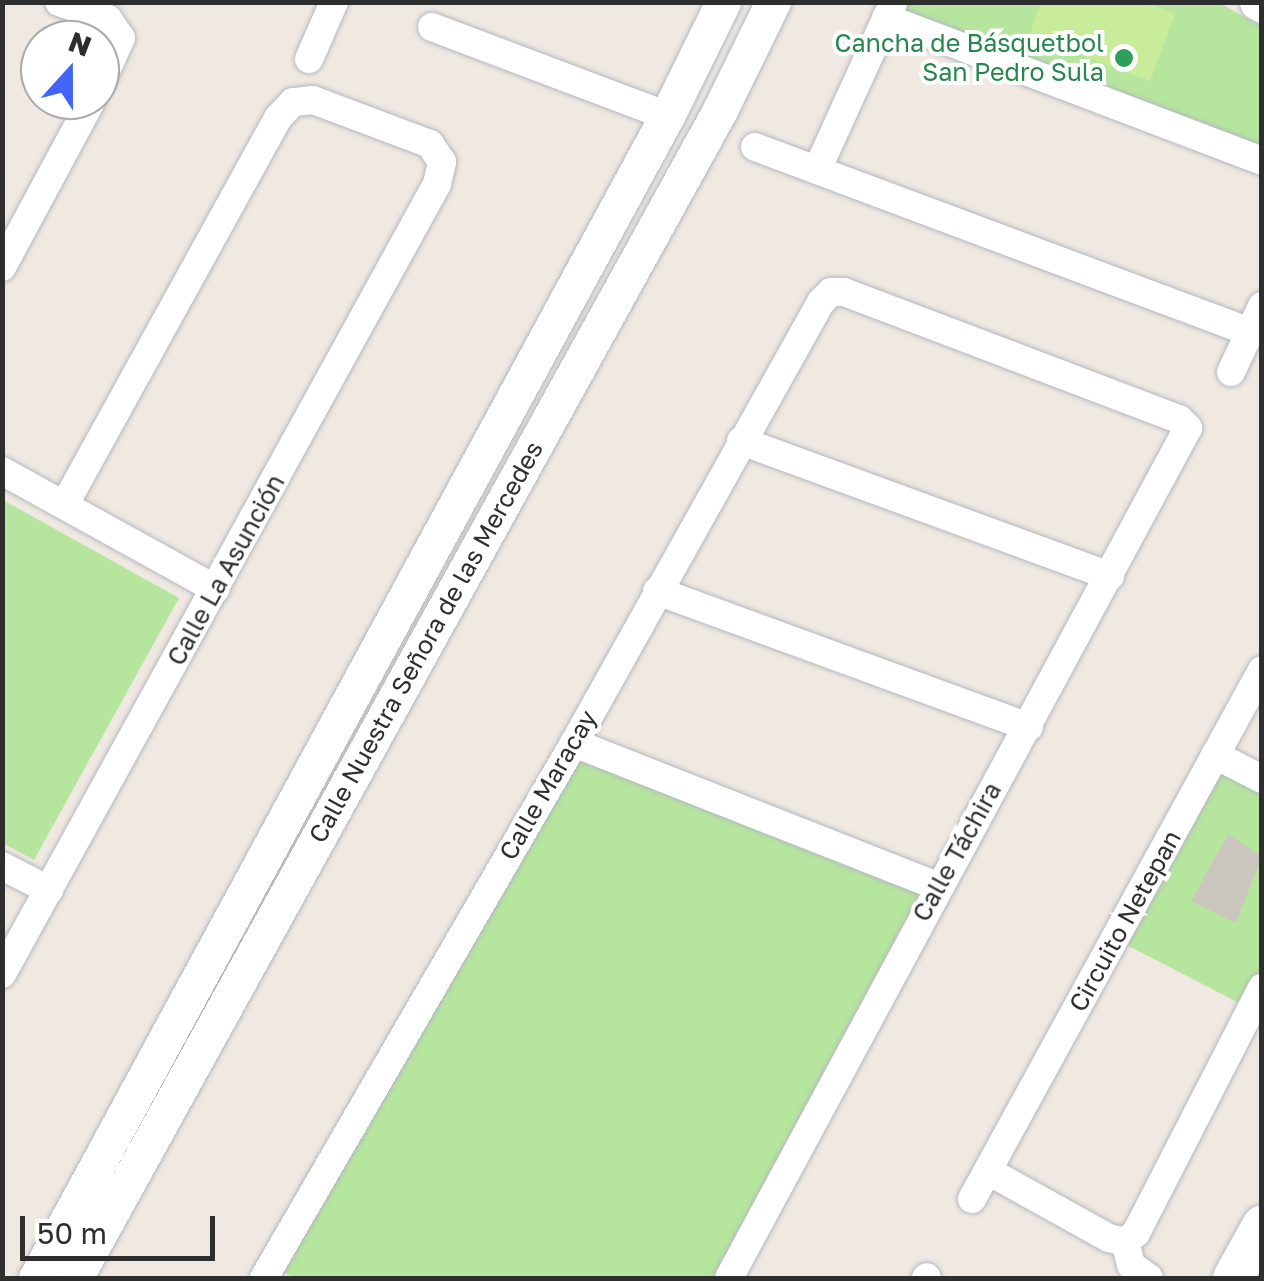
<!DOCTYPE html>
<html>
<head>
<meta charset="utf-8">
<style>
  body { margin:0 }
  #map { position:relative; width:1264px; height:1281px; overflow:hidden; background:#efe9e1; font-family:"Golos Text",sans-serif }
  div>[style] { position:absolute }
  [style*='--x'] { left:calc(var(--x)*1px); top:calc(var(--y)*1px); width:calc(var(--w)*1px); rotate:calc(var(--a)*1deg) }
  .green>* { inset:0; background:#b6e59e }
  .pitch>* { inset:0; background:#c9ec9a }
  .building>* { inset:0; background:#cbc7bf }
  .roads { filter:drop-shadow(0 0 2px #b4b7c1) drop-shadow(0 0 2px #b4b7c1) }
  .minor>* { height:28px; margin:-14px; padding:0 14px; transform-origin:14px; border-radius:14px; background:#fff }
  .tertiary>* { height:35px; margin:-17.5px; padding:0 17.5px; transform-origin:17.5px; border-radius:17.5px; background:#fff }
  .secondary>* { height:40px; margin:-20px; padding:0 20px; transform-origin:20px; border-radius:20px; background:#fff }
  .dots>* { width:28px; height:28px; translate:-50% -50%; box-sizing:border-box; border:5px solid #fff; border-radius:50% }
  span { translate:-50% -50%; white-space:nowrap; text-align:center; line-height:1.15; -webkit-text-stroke:8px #fff; paint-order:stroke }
  .leisure-label { font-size:25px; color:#27864d }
  .right { translate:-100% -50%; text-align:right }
  .street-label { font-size:25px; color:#2e2e2e }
  .frame { position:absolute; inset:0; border:5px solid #2e2e2e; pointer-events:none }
  .north { position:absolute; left:20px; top:20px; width:100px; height:100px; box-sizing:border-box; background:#fff; border:2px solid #ababab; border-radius:50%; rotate:21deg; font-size:28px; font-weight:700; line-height:40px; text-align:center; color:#2e2e2e }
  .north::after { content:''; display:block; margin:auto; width:35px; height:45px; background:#4264fb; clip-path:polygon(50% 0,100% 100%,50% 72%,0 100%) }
  .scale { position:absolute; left:20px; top:1216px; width:195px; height:45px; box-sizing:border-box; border:5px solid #2e2e2e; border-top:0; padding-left:12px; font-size:30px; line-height:35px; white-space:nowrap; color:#2e2e2e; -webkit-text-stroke:8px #fff; paint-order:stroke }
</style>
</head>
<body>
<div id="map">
  <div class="green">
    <div style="clip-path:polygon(904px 2px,1219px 3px,1261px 26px,1261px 149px,901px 10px)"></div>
    <div style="clip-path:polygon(3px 500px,179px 598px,34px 860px,3px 843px)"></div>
    <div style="clip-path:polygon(574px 745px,936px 886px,721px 1278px,295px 1278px,275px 1268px)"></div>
    <div style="clip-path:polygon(1214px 764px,1261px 790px,1261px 976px,1245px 1006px,1119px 941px)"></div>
  </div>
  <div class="pitch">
    <div style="clip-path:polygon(1041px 3px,1145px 3px,1175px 14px,1150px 81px,1029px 36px)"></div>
  </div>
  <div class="building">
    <div style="clip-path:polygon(1228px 834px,1262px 856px,1236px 923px,1191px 901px)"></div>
  </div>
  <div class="roads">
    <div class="minor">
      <div style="--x:59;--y:2;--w:52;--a:19.1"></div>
      <div style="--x:108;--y:19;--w:23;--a:56"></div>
      <div style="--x:121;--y:38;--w:51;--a:114.5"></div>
      <div style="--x:886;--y:18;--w:402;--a:20.8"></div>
      <div style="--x:432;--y:27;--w:251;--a:20.7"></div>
      <div style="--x:309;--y:59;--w:62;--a:-66.3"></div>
      <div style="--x:755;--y:147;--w:528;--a:20.49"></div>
      <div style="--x:817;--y:170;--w:183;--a:-65.5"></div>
      <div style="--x:2;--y:267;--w:190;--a:-61.7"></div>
      <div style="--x:1231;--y:372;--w:73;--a:-64.8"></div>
      <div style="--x:741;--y:441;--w:393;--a:20.1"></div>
      <div style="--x:2;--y:471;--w:244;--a:28.9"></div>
      <div style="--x:657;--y:591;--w:396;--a:20.1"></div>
      <div style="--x:574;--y:743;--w:390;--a:21.5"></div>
      <div style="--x:1215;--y:755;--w:53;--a:27.1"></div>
      <div style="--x:2;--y:866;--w:53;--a:27.1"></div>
      <div style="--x:2;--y:974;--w:902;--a:-61.16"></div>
      <div style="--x:437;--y:184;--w:23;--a:-77"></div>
      <div style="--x:442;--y:162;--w:22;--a:-124"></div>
      <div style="--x:430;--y:144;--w:125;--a:-159.4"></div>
      <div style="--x:313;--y:100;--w:20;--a:174"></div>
      <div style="--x:293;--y:102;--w:22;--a:133"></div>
      <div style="--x:278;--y:118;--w:442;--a:118.9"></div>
      <div style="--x:988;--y:1171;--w:138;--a:29"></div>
      <div style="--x:1109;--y:1238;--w:16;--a:14"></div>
      <div style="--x:972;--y:1199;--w:603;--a:-61.27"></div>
      <div style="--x:1125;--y:1242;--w:14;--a:-39"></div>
      <div style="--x:1136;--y:1233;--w:276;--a:-62.8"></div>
      <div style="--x:1125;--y:1242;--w:24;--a:75"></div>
      <div style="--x:1131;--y:1265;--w:22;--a:36"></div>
      <div style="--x:264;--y:1278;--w:616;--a:-59.9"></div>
      <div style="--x:573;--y:745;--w:508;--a:-60.76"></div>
      <div style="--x:821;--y:302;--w:14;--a:-45"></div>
      <div style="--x:831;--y:292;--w:13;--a:0"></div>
      <div style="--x:844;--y:292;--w:358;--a:20.8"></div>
      <div style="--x:1179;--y:419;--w:13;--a:45"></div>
      <div style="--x:1188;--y:428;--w:966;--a:118.37"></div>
      <div style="--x:926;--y:1278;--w:1;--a:-45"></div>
    </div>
    <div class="tertiary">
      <div style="--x:1257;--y:2;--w:6;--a:31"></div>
      <div style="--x:36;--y:1278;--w:1322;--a:-61.5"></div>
      <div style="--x:667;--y:116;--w:127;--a:-63.8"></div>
      <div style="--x:75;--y:1278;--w:1332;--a:-61.09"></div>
      <div style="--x:719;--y:112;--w:123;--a:-63.9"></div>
    </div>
    <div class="secondary">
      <div style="--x:1233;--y:1278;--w:60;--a:-60.9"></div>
    </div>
  </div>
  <div class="dots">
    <div style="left:1124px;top:58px;background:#2e9e5b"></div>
  </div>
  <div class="leisure-label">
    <span class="right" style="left:1104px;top:58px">Cancha de Básquetbol<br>San Pedro Sula</span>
  </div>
  <div class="street-label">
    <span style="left:226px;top:570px;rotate:-61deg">Calle La Asunción</span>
    <span style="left:426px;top:642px;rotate:-61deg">Calle Nuestra Señora de las Mercedes</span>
    <span style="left:548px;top:785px;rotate:-60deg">Calle Maracay</span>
    <span style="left:957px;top:852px;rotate:-61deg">Calle Táchira</span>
    <span style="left:1125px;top:921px;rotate:-61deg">Circuito Netepan</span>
  </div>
  <div class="frame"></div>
  <div class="north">N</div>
  <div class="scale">50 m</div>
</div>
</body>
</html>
